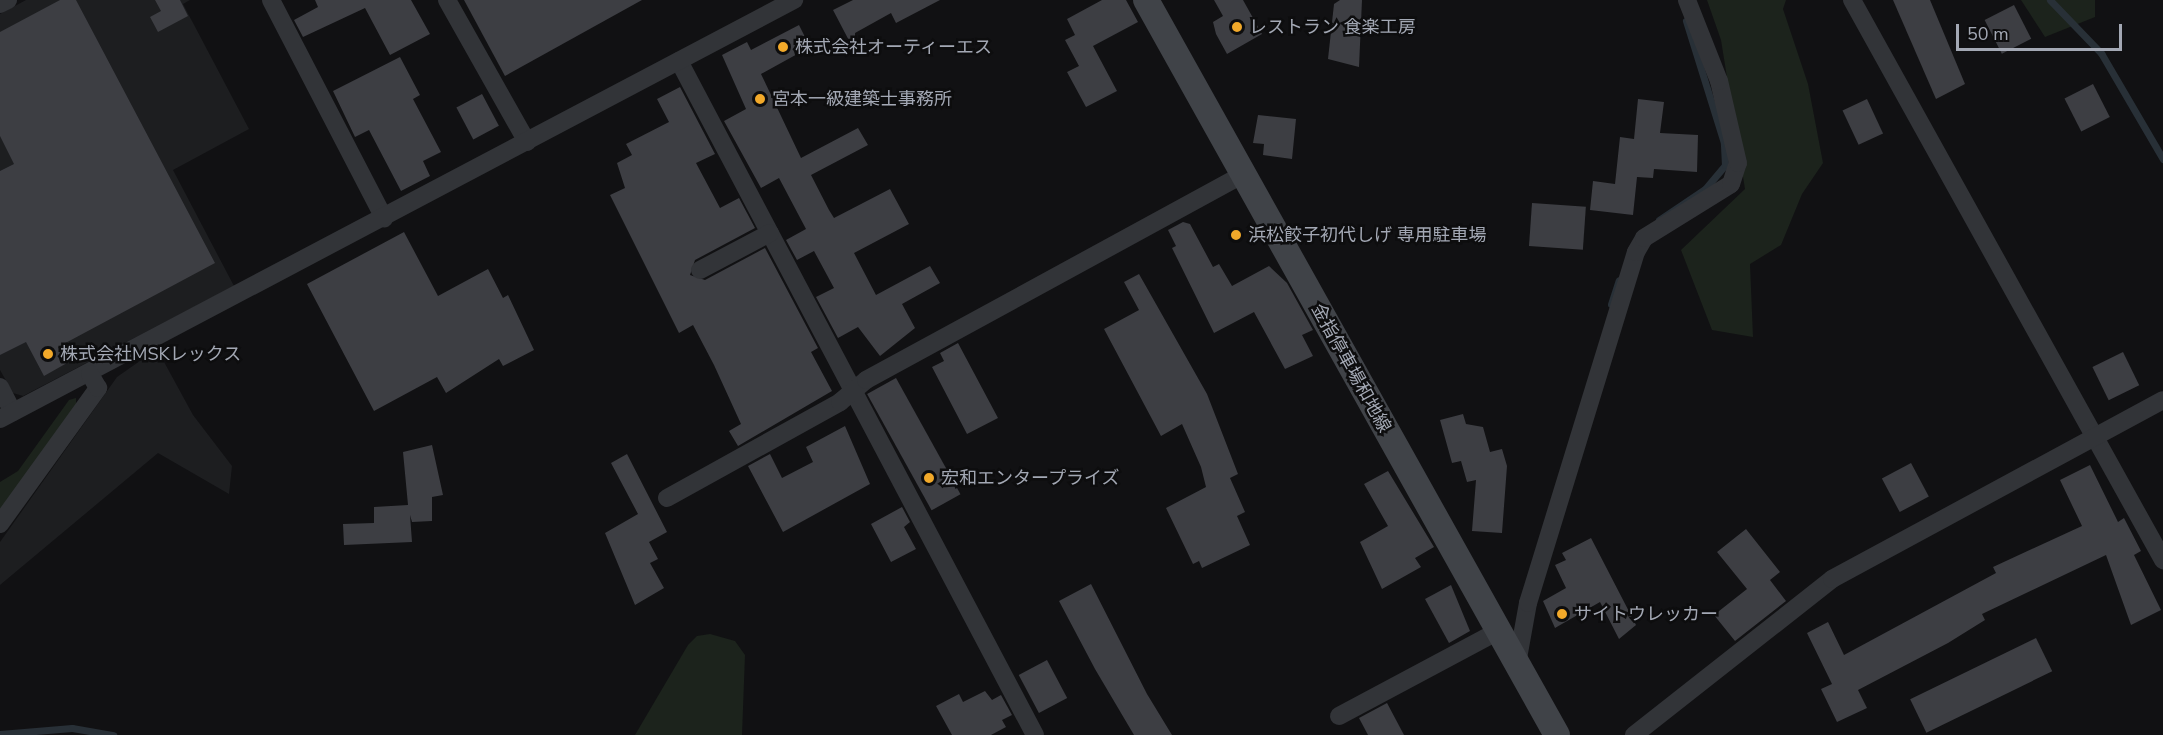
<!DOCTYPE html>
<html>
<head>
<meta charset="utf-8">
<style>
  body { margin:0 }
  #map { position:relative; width:2163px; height:735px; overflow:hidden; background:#111113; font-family:"Nunito Sans","Noto Sans JP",sans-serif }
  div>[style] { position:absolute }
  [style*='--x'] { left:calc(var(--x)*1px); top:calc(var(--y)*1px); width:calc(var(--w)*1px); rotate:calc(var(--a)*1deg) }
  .built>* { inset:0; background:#1d1e20 }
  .green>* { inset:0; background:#1c231c }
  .stream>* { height:7px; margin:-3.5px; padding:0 3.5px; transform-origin:3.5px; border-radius:3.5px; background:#283037 }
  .building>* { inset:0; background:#3d3e43; transform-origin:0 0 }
  .minor>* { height:18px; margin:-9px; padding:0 9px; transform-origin:9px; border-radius:9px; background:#323438 }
  .secondary>* { height:26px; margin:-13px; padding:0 13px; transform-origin:13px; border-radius:13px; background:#404348 }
  .dots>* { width:16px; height:16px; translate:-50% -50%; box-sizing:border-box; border:3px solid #0d0d0e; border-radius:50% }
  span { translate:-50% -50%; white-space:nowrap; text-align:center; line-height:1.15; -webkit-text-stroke:5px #0d0d0e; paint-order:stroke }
  .poi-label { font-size:18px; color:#a3a8b4 }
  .left { translate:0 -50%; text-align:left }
  .street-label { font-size:18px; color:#a3a8b4 }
  .scale { position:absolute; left:1956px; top:24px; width:166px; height:27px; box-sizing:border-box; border:3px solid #a3a8b4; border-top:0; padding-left:8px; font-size:18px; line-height:21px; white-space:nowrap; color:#a3a8b4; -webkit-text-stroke:4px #0d0d0e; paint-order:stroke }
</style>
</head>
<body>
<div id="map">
  <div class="built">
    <div style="clip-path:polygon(26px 0,190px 0,183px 4px,249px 129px,173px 170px,234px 286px,23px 396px,13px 393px,0 370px,0 14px)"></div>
    <div style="clip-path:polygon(157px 349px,193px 415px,232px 466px,229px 494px,158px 453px,0 585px,0 542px,117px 377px)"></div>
  </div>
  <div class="green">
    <div style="clip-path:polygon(1707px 0,1786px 0,1783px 9px,1808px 84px,1823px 163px,1802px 194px,1781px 245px,1750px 264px,1753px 337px,1712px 330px,1681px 250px,1745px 189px,1721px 40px)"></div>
    <div style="clip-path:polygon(2021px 0,2095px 0,2095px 17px,2045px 37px)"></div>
    <div style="clip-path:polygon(76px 398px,76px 405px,0 513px,0 482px,18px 471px,69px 400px)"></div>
    <div style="clip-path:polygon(710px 634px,735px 641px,745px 655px,742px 735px,635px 735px,688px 645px,697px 636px)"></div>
  </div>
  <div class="stream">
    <div style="--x:2050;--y:0;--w:74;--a:46.1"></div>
    <div style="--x:2101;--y:53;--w:123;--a:59.7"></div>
    <div style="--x:1659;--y:220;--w:55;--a:-34"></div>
    <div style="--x:1705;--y:189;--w:31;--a:-50"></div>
    <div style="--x:1725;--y:165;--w:22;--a:-93"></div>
    <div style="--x:1724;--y:143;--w:128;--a:-107.3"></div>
    <div style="--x:1611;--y:304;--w:25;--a:-72"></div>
    <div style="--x:0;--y:734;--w:72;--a:-4.8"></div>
    <div style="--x:72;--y:728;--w:42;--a:9.7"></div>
  </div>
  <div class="building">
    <div style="clip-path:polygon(60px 0,76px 0,215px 263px,58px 347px,67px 363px,44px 376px,26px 342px,0 355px,0 171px,14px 164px,0 136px,0 32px)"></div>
    <div style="clip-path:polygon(155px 0,180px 0,188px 16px,158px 32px,150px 17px,161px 11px)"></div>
    <div style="clip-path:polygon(315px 0,411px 0,430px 34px,390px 55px,365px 8px,303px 37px,294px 20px,318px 7px)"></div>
    <div style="clip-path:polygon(464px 0,642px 0,505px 76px)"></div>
    <div style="clip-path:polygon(853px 0,940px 0,896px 23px,891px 13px,855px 33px,855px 52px,833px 10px)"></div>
    <div style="clip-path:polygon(1102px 0,1126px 0,1138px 22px,1093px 46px,1117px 91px,1086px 107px,1067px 72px,1079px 66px,1065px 40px,1075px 35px,1067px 19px)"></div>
    <div style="clip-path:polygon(1214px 0,1243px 0,1262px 34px,1227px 54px,1216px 34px,1213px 22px,1223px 16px)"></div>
    <div style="clip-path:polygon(1340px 0,1362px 0,1359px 67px,1328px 59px,1334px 4px)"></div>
    <div style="clip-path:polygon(1893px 0,1930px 0,1965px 84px,1936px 99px)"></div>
    <div style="left:2014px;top:5px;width:38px;height:33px;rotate:63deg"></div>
    <div style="clip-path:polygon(799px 25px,810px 47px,761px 74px,801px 158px,858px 128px,868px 145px,811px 175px,829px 210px,834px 218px,890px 189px,909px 224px,854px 253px,876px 295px,930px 266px,940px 283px,902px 304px,915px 328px,880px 356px,858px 327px,838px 338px,816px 297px,834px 288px,814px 251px,797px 260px,786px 240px,806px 229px,779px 178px,761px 188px,724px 121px,746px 109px,722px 55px,747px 42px,751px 50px)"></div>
    <div style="clip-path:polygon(400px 57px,420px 95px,413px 99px,441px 152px,423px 161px,430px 176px,401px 191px,369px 130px,355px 137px,333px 91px)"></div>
    <div style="left:2093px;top:84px;width:37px;height:32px;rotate:63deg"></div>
    <div style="clip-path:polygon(680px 87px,715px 154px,696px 163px,720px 208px,739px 198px,755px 228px,695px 260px,690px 275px,705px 280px,765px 248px,818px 348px,811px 352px,832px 391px,738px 446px,729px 431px,741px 424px,714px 365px,693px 325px,679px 333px,610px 195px,625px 188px,617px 163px,632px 155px,626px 144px,669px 122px,657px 99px)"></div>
    <div style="left:482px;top:94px;width:36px;height:29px;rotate:62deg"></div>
    <div style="clip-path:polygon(1638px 99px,1664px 102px,1660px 133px,1698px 135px,1697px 172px,1654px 169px,1653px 178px,1637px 177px,1633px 215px,1590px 210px,1593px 181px,1615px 184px,1620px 137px,1634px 139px)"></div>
    <div style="left:1867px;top:99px;width:38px;height:27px;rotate:65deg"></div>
    <div style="clip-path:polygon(1258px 115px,1296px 119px,1292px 159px,1263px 155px,1264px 144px,1253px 143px)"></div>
    <div style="left:1532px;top:203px;width:54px;height:43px;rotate:4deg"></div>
    <div style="clip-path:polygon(1183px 222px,1190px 224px,1213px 267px,1219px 264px,1232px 286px,1269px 266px,1287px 283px,1313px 330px,1302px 335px,1313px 356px,1285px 369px,1254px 312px,1214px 333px,1172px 248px,1176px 246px,1168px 230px)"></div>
    <div style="clip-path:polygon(404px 232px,438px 296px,488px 269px,503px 298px,508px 295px,534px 350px,503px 366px,499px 359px,446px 393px,437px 377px,374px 411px,307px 284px)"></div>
    <div style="clip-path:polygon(1139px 274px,1207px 394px,1238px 474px,1230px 478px,1245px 512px,1237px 516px,1250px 545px,1202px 568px,1199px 561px,1193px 564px,1166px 508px,1206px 487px,1201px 467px,1182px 424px,1161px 436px,1104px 329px,1139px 310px,1124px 282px)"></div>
    <div style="clip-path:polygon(958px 343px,998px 418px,967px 434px,932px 367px,944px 361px,940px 353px)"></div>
    <div style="left:2123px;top:352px;width:37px;height:34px;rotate:64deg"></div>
    <div style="left:896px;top:378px;width:133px;height:33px;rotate:61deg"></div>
    <div style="clip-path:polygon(1463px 414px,1466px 424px,1483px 427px,1490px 452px,1502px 449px,1507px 466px,1502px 533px,1472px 531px,1476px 480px,1467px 482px,1461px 461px,1452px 463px,1440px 420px)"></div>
    <div style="clip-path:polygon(845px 426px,870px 484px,783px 532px,748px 466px,770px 454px,782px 478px,813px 462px,806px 447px)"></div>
    <div style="clip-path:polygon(432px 445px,443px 495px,432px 497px,432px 521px,412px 522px,410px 515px,412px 542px,344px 545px,343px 524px,374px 523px,374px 507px,408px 505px,403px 452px)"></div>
    <div style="clip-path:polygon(627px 454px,667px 532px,649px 542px,658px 559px,650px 563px,664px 588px,635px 605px,605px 533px,638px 514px,611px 463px)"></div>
    <div style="left:1911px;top:463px;width:38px;height:33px;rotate:62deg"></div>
    <div style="clip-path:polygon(2090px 465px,2118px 522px,2124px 518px,2141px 551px,2134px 555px,2161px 610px,2131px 625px,2106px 555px,1982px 614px,1985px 620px,1948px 643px,1858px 690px,1867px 708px,1837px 722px,1821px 689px,1832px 684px,1807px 633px,1828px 622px,1844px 655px,1996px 573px,1993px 567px,2082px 526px,2060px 480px)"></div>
    <div style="clip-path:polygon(1388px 471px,1434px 547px,1415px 558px,1421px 567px,1382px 589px,1360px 542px,1388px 526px,1364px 484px)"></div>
    <div style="clip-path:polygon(902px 507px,910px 522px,904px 527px,916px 549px,891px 562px,871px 524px)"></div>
    <div style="clip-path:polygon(1746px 529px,1780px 572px,1770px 580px,1786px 601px,1735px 641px,1714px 615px,1747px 589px,1717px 552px)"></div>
    <div style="clip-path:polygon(1591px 538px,1636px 625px,1619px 639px,1600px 602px,1555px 628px,1543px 601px,1566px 588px,1555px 565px,1566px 560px,1562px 553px)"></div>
    <div style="clip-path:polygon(1091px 584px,1147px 694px,1172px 735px,1134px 735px,1095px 669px,1059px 601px)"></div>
    <div style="clip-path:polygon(1451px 585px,1470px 631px,1449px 643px,1425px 599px)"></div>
    <div style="left:2036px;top:638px;width:37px;height:140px;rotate:64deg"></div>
    <div style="left:1047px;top:660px;width:43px;height:32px;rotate:62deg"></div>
    <div style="clip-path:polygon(985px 691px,992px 700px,1001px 695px,1012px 715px,1002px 720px,1006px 727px,991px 735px,952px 735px,936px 706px,959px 694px,963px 702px)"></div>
    <div style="clip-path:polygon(1387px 703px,1404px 735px,1368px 735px,1359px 718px)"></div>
  </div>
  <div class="minor">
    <div style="--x:271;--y:0;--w:246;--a:62.6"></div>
    <div style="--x:447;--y:0;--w:163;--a:60.6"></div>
    <div style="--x:1852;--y:0;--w:641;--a:60.95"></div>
    <div style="--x:0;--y:4;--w:9;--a:-27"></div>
    <div style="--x:679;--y:61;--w:762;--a:62.16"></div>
    <div style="--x:700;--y:270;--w:79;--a:-27.9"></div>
    <div style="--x:0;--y:387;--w:28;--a:63"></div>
    <div style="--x:0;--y:419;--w:898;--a:-27.82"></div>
    <div style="--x:667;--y:498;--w:198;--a:-29"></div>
    <div style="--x:840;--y:402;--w:34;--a:-40"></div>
    <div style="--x:866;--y:380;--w:430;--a:-28.6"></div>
    <div style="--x:0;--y:524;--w:168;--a:-54.2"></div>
    <div style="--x:98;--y:388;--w:16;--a:-120"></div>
    <div style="--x:1517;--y:664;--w:62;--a:-79.8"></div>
    <div style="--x:1528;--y:603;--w:367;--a:-72.9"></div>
    <div style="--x:1636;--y:252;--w:16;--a:-60"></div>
    <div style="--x:1644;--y:238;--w:102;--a:-31.8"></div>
    <div style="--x:1731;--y:184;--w:22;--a:-72"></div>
    <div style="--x:1738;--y:163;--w:84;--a:-103"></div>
    <div style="--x:1719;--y:81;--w:87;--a:-111.6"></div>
    <div style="--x:1339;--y:716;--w:180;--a:-28.1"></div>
    <div style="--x:1634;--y:735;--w:252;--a:-38.2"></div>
    <div style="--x:1832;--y:579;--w:376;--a:-28.4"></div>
  </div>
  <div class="secondary">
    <div style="--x:1146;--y:0;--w:842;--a:60.79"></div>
  </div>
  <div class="dots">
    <div style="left:1237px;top:27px;background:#f2a92a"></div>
    <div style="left:783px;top:47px;background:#f2a92a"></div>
    <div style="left:760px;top:99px;background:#f2a92a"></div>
    <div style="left:1236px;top:235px;background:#f2a92a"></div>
    <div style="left:48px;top:354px;background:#f2a92a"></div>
    <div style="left:929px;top:478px;background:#f2a92a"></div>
    <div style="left:1562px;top:614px;background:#f2a92a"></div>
  </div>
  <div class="poi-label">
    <span class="left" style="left:1249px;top:27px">レストラン 食楽工房</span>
    <span class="left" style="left:795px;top:47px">株式会社オーティーエス</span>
    <span class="left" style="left:772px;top:99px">宮本一級建築士事務所</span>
    <span class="left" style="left:1248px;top:235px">浜松餃子初代しげ 専用駐車場</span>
    <span class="left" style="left:60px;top:354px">株式会社MSKレックス</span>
    <span class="left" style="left:941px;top:478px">宏和エンタープライズ</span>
    <span class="left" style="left:1574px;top:614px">サイトウレッカー</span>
  </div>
  <div class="street-label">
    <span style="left:1351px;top:368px;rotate:61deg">金指停車場和地線</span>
  </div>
  <div class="scale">50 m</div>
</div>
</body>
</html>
